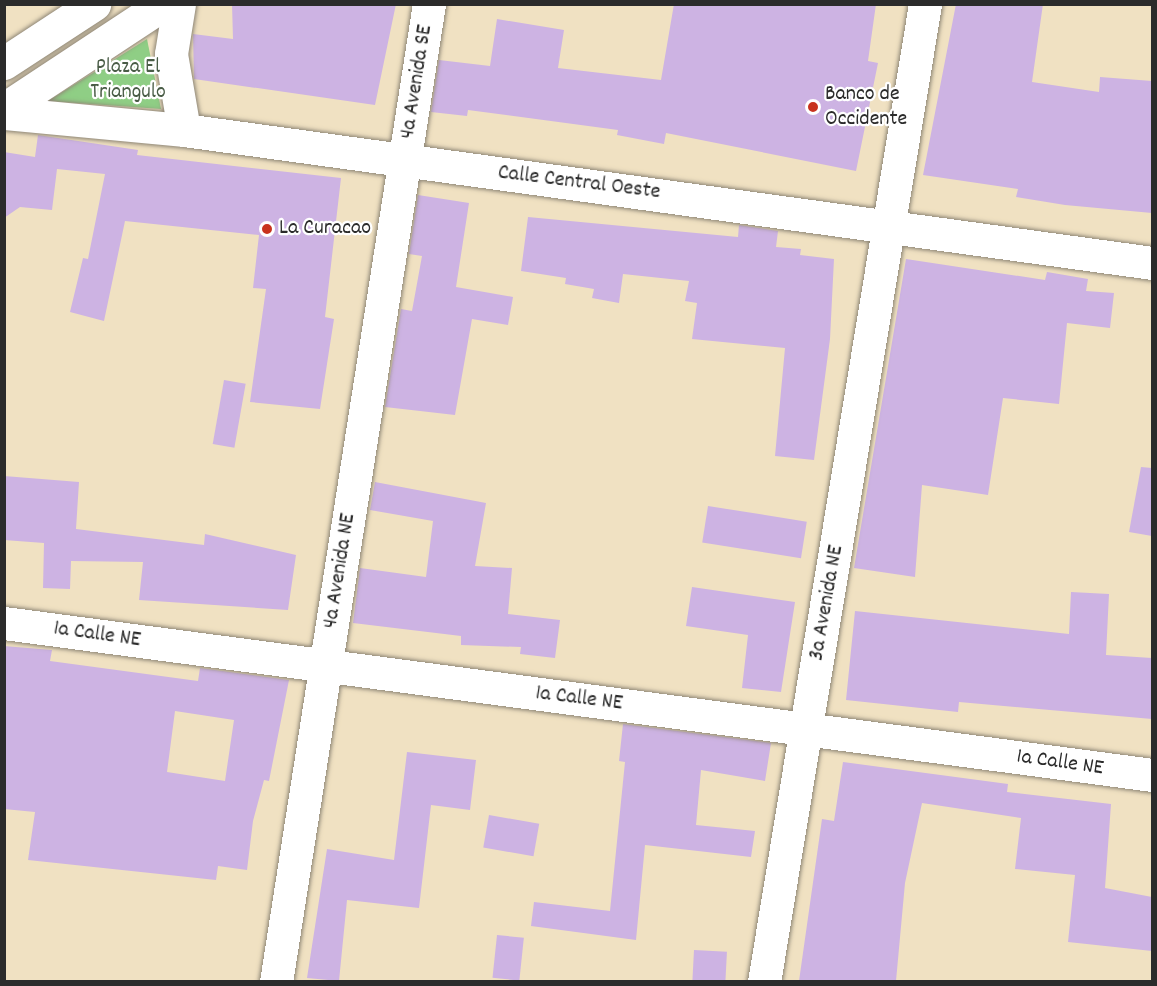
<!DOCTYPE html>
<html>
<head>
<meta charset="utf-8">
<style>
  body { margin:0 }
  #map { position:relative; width:1157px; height:986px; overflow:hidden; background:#f0e1c2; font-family:Dekko,sans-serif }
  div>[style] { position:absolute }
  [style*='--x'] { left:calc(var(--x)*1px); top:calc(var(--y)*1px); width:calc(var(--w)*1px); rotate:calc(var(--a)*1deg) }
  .green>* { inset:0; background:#8fce85 }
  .building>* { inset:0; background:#cdb3e3; transform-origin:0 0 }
  .roads { filter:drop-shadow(0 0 2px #8e8676) drop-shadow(0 0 2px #8e8676) }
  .minor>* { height:33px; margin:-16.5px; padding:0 16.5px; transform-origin:16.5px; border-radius:16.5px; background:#fff }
  .major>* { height:33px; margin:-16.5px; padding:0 16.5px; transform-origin:16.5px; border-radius:16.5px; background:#fff }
  .dots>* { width:16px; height:16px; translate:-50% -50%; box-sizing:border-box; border:3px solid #fff; border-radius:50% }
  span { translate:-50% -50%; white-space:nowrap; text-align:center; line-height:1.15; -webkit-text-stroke:4.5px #fff; paint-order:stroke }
  .park-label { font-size:22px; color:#495c46 }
  .street-label { font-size:22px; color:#2b2b2b }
  .poi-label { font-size:22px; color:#2b2b2b }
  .left { translate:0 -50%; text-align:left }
  .frame { position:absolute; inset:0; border:6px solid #2b2b2b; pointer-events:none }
</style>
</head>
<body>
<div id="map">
  <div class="green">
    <div style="clip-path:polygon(147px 39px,161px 109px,48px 101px)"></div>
  </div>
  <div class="building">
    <div style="clip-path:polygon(232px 4px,396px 4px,375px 105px,194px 79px,193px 34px,233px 39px)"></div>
    <div style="clip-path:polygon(674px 4px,876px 4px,868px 61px,878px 63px,856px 171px,666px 133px,664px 144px,617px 135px,618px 130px,468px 110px,467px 116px,431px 112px,439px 60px,490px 66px,497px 19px,564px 30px,558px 68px,661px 80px)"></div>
    <div style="clip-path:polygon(956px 4px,1043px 4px,1032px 82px,1099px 92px,1100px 77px,1152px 81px,1152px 213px,1065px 205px,1016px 197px,1018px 189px,923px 175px)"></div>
    <div style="clip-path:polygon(38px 135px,138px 150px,137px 155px,341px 178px,325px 317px,334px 319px,320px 409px,250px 402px,266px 289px,253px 288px,259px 235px,125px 221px,104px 321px,70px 312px,83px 258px,88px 259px,105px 174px,57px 169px,52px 210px,20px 207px,4px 218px,4px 152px,35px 157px)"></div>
    <div style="clip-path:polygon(418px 195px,469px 203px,456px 287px,513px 297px,508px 325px,472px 319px,455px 415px,385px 407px,401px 309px,412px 311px,422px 256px,409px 254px)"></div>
    <div style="clip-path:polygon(528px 217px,738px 237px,739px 225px,778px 231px,776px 247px,801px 249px,800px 255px,834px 259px,830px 339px,814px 460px,775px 456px,785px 348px,692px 339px,697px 303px,685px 301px,689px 281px,623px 274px,619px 303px,592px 298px,594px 289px,565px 284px,566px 278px,521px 271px)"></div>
    <div style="clip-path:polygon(906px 259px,1045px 280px,1047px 272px,1088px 279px,1086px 291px,1114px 293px,1110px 328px,1067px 323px,1059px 404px,1003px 398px,988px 495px,922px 485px,915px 577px,854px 568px)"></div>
    <div style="left:224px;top:380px;width:22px;height:65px;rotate:10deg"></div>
    <div style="clip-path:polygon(1141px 467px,1152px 468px,1152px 536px,1129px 532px)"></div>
    <div style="clip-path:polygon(4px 476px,79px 482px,76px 529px,204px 545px,205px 534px,296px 555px,288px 610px,139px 600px,143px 562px,71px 561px,70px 589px,43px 588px,44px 543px,4px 540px)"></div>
    <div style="clip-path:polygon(375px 482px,486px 503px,475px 566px,512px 568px,508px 614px,560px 620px,555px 658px,520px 654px,521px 647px,461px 645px,461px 636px,353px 623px,360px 568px,426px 577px,433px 521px,370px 510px)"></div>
    <div style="left:708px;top:506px;width:100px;height:37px;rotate:9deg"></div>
    <div style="clip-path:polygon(692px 587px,795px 602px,781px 692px,742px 688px,748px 635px,686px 626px)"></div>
    <div style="clip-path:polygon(1071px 592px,1109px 594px,1106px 655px,1152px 658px,1152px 719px,959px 702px,958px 712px,846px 700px,855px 611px,1069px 634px)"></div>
    <div style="clip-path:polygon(evenodd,4px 646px,52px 650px,50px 661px,198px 681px,200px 668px,289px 680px,269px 781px,264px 780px,253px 821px,247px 870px,218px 866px,216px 880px,28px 860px,35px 812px,4px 809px,4px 646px,175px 711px,234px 720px,225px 781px,167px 772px,175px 711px)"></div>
    <div style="clip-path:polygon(623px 724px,771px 743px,765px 781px,701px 770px,696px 825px,755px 831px,751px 857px,645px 845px,636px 940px,531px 926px,534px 902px,610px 911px,625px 762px,619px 761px)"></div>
    <div style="clip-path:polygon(407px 752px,476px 760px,470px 810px,431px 805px,419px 908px,347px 900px,339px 981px,307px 978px,327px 849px,394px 860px)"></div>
    <div style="clip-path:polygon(843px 762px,1008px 784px,1007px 792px,1111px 804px,1105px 888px,1152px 897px,1152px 951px,1068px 942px,1075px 875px,1015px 869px,1021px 818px,922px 803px,905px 883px,896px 981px,799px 981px,822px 819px,834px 821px)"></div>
    <div style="left:489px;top:815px;width:51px;height:33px;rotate:10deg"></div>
    <div style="left:497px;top:935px;width:27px;height:43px;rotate:6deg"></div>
    <div style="left:694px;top:950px;width:33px;height:31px;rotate:3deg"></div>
  </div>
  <div class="roads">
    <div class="minor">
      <div style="--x:179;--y:4;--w:51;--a:99.1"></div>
      <div style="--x:171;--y:54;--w:77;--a:80.3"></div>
      <div style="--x:4;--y:113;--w:181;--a:5.4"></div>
      <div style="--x:184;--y:130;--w:977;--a:7.82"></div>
      <div style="--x:4;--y:623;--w:1158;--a:7.54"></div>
      <div style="--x:276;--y:982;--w:990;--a:-81.11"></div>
      <div style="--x:764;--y:982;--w:991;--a:-80.65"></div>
    </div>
    <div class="major">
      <div style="--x:4;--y:63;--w:108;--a:-33.2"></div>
      <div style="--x:4;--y:109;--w:191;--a:-33.4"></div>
    </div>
  </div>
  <div class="dots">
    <div style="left:813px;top:107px;background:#c8321e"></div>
    <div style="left:267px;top:229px;background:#c8321e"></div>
  </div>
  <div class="park-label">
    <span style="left:128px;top:80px">Plaza El<br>Triangulo</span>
  </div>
  <div class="street-label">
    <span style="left:417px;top:82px;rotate:-81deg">4a Avenida SE</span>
    <span style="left:579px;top:183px;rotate:7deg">Calle Central Oeste</span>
    <span style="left:340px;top:571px;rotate:-81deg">4a Avenida NE</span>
    <span style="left:827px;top:603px;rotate:-80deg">3a Avenida NE</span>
    <span style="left:97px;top:635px;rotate:8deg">1a Calle NE</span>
    <span style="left:579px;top:699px;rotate:7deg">1a Calle NE</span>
    <span style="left:1060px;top:763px;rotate:8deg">1a Calle NE</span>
  </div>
  <div class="poi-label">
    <span class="left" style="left:825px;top:107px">Banco de<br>Occidente</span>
    <span class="left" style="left:279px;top:229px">La Curacao</span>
  </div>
  <div class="frame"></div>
</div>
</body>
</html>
